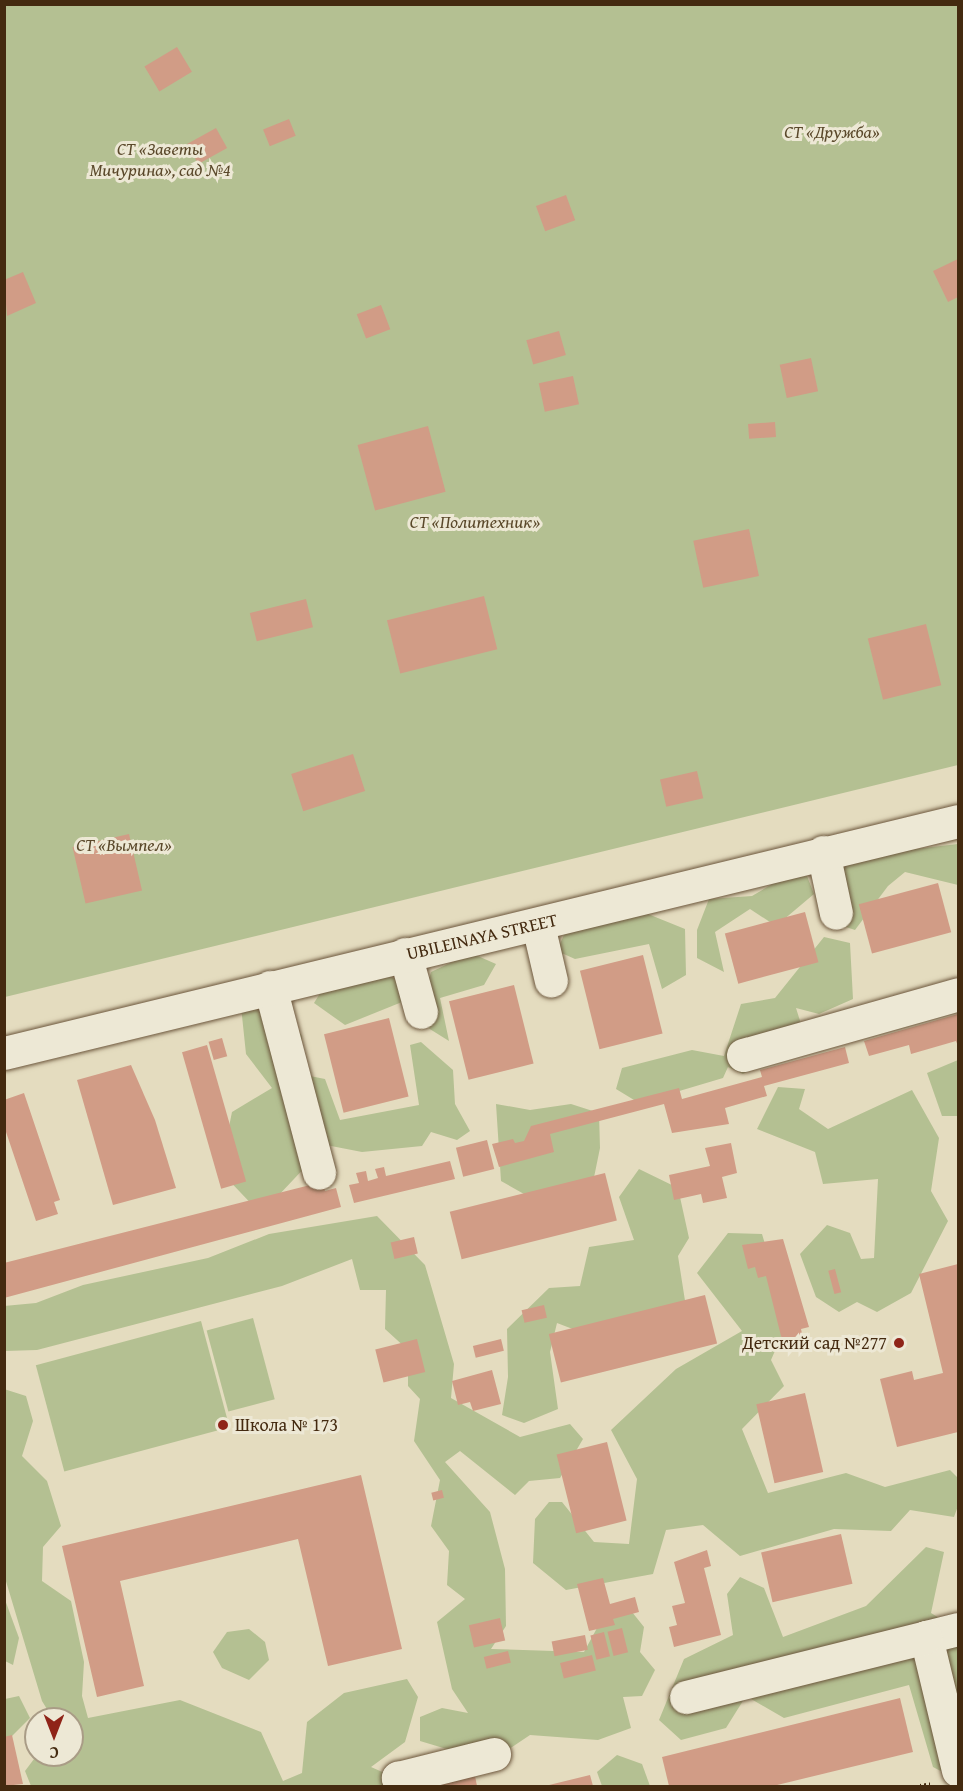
<!DOCTYPE html>
<html>
<head>
<meta charset="utf-8">
<style>
  body { margin:0 }
  #map { position:relative; width:963px; height:1791px; overflow:hidden; background:#e4dcbf; font-family:"Gentium Book Plus",serif }
  div>[style] { position:absolute }
  [style*='--x'] { left:calc(var(--x)*1px); top:calc(var(--y)*1px); width:calc(var(--w)*1px); rotate:calc(var(--a)*1deg) }
  .green>* { inset:0; background:#b4c092; transform-origin:0 0 }
  .building>* { inset:0; background:#d19c86; transform-origin:0 0 }
  .path>* { height:4px; margin-top:-2px; transform-origin:0; background:repeating-linear-gradient(90deg,#442a10 0 1.5px,transparent 0 4.5px) }
  .roads { filter:drop-shadow(0 0 2px #6c563c) drop-shadow(0 0 2px #6c563c) }
  .minor>* { height:33px; margin:-16.5px; padding:0 16.5px; transform-origin:16.5px; border-radius:16.5px; background:#ede8d5 }
  .dots>* { width:16px; height:16px; translate:-50% -50%; box-sizing:border-box; border:3px solid #ede8d5; border-radius:50% }
  span { translate:-50% -50%; white-space:nowrap; text-align:center; line-height:1.15; -webkit-text-stroke:6px #ede8d5; paint-order:stroke }
  .park-label { font-size:18px; color:#5a482a; font-style:italic }
  .street-label { font-size:18px; color:#442a10 }
  .poi-label { font-size:18px; color:#442a10 }
  .right { translate:-100% -50%; text-align:right }
  .left { translate:0 -50%; text-align:left }
  .frame { position:absolute; inset:0; border:6px solid #442a10; pointer-events:none }
  .north { position:absolute; left:24px; top:1707px; width:60px; height:60px; box-sizing:border-box; background:#ede8d5; border:2px solid #a99c86; border-radius:50%; rotate:180deg; font-size:16px; font-weight:700; line-height:24px; text-align:center; color:#442a10 }
  .north::after { content:''; display:block; margin:auto; width:21px; height:27px; background:#8f2418; clip-path:polygon(50% 0,100% 100%,50% 72%,0 100%) }
</style>
</head>
<body>
<div id="map">
  <div class="green">
    <div style="clip-path:polygon(4px 5px,958px 5px,958px 765px,5px 997px)"></div>
    <div style="clip-path:polygon(958px 844px,958px 885px,905px 872px,888px 886px,855px 930px,828px 921px,823px 889px,854px 856px)"></div>
    <div style="clip-path:polygon(807px 876px,814px 894px,776px 926px,750px 909px,715px 932px,724px 972px,697px 958px,697px 930px,709px 899px,752px 896px,779px 880px)"></div>
    <div style="clip-path:polygon(643px 912px,685px 929px,686px 975px,662px 989px,649px 944px,575px 959px,557px 951px,566px 930px)"></div>
    <div style="clip-path:polygon(824px 937px,850px 943px,853px 999px,819px 1014px,796px 1008px,806px 1040px,743px 1074px,728px 1067px,723px 1078px,639px 1103px,616px 1089px,622px 1068px,692px 1050px,724px 1056px,741px 1004px,775px 998px)"></div>
    <div style="clip-path:polygon(471px 953px,496px 964px,484px 985px,440px 998px,449px 1041px,417px 1021px,431px 972px)"></div>
    <div style="clip-path:polygon(366px 967px,399px 980px,402px 1002px,345px 1025px,314px 1003px,332px 974px)"></div>
    <div style="clip-path:polygon(240px 997px,280px 1005px,302px 1036px,300px 1074px,325px 1079px,340px 1120px,419px 1105px,410px 1045px,421px 1042px,453px 1070px,455px 1104px,470px 1131px,457px 1140px,431px 1132px,422px 1146px,362px 1152px,326px 1145px,261px 1214px,220px 1171px,232px 1112px,272px 1088px,246px 1054px)"></div>
    <div style="clip-path:polygon(958px 1060px,958px 1116px,942px 1116px,927px 1073px)"></div>
    <div style="clip-path:polygon(778px 1087px,805px 1089px,799px 1109px,828px 1129px,912px 1090px,939px 1138px,931px 1191px,948px 1221px,911px 1293px,877px 1312px,857px 1302px,839px 1312px,816px 1297px,800px 1254px,827px 1225px,850px 1233px,861px 1259px,874px 1258px,878px 1179px,823px 1184px,815px 1152px,757px 1129px)"></div>
    <div style="clip-path:polygon(496px 1104px,530px 1110px,571px 1104px,599px 1113px,600px 1148px,591px 1192px,540px 1203px,501px 1181px)"></div>
    <div style="clip-path:polygon(639px 1169px,678px 1188px,689px 1238px,678px 1256px,686px 1307px,591px 1336px,557px 1323px,550px 1352px,558px 1409px,524px 1423px,502px 1415px,508px 1377px,507px 1329px,549px 1288px,580px 1286px,589px 1247px,634px 1240px,619px 1197px)"></div>
    <div style="clip-path:polygon(377px 1216px,425px 1265px,454px 1364px,451px 1398px,520px 1437px,570px 1424px,583px 1439px,560px 1478px,529px 1481px,515px 1495px,460px 1451px,445px 1462px,490px 1512px,505px 1569px,506px 1626px,491px 1649px,584px 1652px,603px 1617px,628px 1607px,644px 1627px,640px 1652px,655px 1670px,642px 1696px,623px 1697px,631px 1728px,598px 1740px,530px 1735px,490px 1762px,420px 1741px,420px 1717px,442px 1708px,468px 1713px,452px 1689px,437px 1622px,465px 1599px,447px 1585px,449px 1551px,431px 1526px,440px 1480px,414px 1441px,420px 1399px,408px 1386px,408px 1350px,385px 1329px,386px 1290px,360px 1290px,352px 1259px,282px 1286px,37px 1350px,5px 1351px,4px 1306px,36px 1303px,83px 1285px,208px 1258px,269px 1234px)"></div>
    <div style="clip-path:polygon(728px 1233px,762px 1234px,788px 1321px,771px 1360px,784px 1386px,742px 1429px,768px 1493px,846px 1473px,885px 1487px,950px 1470px,958px 1478px,958px 1506px,954px 1517px,910px 1510px,891px 1531px,834px 1529px,740px 1556px,703px 1525px,666px 1530px,653px 1574px,566px 1590px,533px 1563px,535px 1519px,549px 1502px,562px 1502px,594px 1542px,629px 1544px,637px 1479px,611px 1430px,676px 1369px,742px 1331px,697px 1273px)"></div>
    <div style="left:253px;top:1318px;width:84px;height:48px;rotate:75deg"></div>
    <div style="left:201px;top:1321px;width:110px;height:171px;rotate:75deg"></div>
    <div style="clip-path:polygon(4px 1389px,26px 1396px,33px 1421px,22px 1456px,47px 1481px,61px 1526px,43px 1547px,42px 1581px,71px 1601px,84px 1662px,82px 1696px,88px 1718px,180px 1700px,261px 1732px,283px 1781px,302px 1773px,307px 1722px,344px 1693px,407px 1679px,418px 1697px,405px 1742px,371px 1767px,414px 1786px,31px 1786px,25px 1771px,37px 1755px,72px 1755px,72px 1719px,53px 1719px,42px 1701px,5px 1578px)"></div>
    <div style="clip-path:polygon(926px 1547px,944px 1552px,931px 1613px,949px 1624px,958px 1620px,958px 1780px,933px 1767px,909px 1685px,784px 1718px,746px 1696px,726px 1728px,681px 1740px,659px 1720px,684px 1659px,733px 1635px,727px 1594px,740px 1577px,764px 1588px,783px 1637px,866px 1606px)"></div>
    <div style="clip-path:polygon(4px 1597px,19px 1638px,13px 1665px,5px 1661px)"></div>
    <div style="clip-path:polygon(249px 1629px,265px 1642px,269px 1660px,249px 1680px,222px 1668px,213px 1652px,227px 1632px)"></div>
    <div style="clip-path:polygon(19px 1696px,30px 1718px,5px 1743px,5px 1699px)"></div>
    <div style="clip-path:polygon(617px 1755px,642px 1764px,650px 1786px,602px 1786px,597px 1772px)"></div>
  </div>
  <div class="building">
    <div style="left:177px;top:47px;width:29px;height:38px;rotate:59deg"></div>
    <div style="left:289px;top:119px;width:18px;height:28px;rotate:68deg"></div>
    <div style="left:216px;top:128px;width:23px;height:33px;rotate:61deg"></div>
    <div style="left:566px;top:195px;width:27px;height:32px;rotate:70deg"></div>
    <div style="clip-path:polygon(958px 259px,958px 297px,948px 302px,933px 271px)"></div>
    <div style="clip-path:polygon(23px 272px,36px 303px,7px 316px,4px 280px)"></div>
    <div style="left:381px;top:305px;width:26px;height:26px;rotate:69deg"></div>
    <div style="left:559px;top:331px;width:25px;height:34px;rotate:74deg"></div>
    <div style="left:811px;top:358px;width:34px;height:32px;rotate:78deg"></div>
    <div style="left:573px;top:376px;width:29px;height:35px;rotate:78deg"></div>
    <div style="left:775px;top:422px;width:15px;height:27px;rotate:86deg"></div>
    <div style="left:428px;top:426px;width:68px;height:73px;rotate:75deg"></div>
    <div style="left:749px;top:529px;width:48px;height:57px;rotate:78deg"></div>
    <div style="left:484px;top:596px;width:55px;height:100px;rotate:76deg"></div>
    <div style="left:306px;top:599px;width:29px;height:58px;rotate:76deg"></div>
    <div style="left:926px;top:624px;width:63px;height:60px;rotate:76deg"></div>
    <div style="left:353px;top:754px;width:39px;height:65px;rotate:72deg"></div>
    <div style="left:697px;top:771px;width:28px;height:38px;rotate:77deg"></div>
    <div style="left:129px;top:834px;width:58px;height:58px;rotate:77deg"></div>
    <div style="left:938px;top:883px;width:51px;height:82px;rotate:75deg"></div>
    <div style="left:805px;top:912px;width:52px;height:83px;rotate:75deg"></div>
    <div style="left:643px;top:955px;width:81px;height:65px;rotate:76deg"></div>
    <div style="left:514px;top:985px;width:81px;height:67px;rotate:76deg"></div>
    <div style="clip-path:polygon(958px 1014px,958px 1046px,956px 1041px,911px 1054px,909px 1045px,869px 1056px,864px 1041px)"></div>
    <div style="left:389px;top:1018px;width:81px;height:67px;rotate:76deg"></div>
    <div style="left:222px;top:1038px;width:19px;height:14px;rotate:74deg"></div>
    <div style="left:207px;top:1045px;width:142px;height:26px;rotate:74deg"></div>
    <div style="clip-path:polygon(845px 1047px,849px 1063px,764px 1086px,767px 1096px,725px 1108px,729px 1124px,672px 1133px,664px 1104px,550px 1134px,554px 1152px,499px 1167px,492px 1144px,513px 1139px,515px 1143px,524px 1141px,531px 1126px,679px 1088px,682px 1099px,762px 1077px,760px 1070px)"></div>
    <div style="clip-path:polygon(131px 1065px,155px 1120px,176px 1188px,113px 1205px,77px 1080px)"></div>
    <div style="clip-path:polygon(24px 1093px,60px 1200px,54px 1202px,58px 1214px,36px 1221px,4px 1126px,4px 1100px)"></div>
    <div style="left:487px;top:1140px;width:30px;height:32px;rotate:76deg"></div>
    <div style="clip-path:polygon(731px 1143px,737px 1173px,722px 1177px,727px 1198px,703px 1203px,701px 1194px,674px 1200px,669px 1175px,710px 1166px,705px 1148px)"></div>
    <div style="clip-path:polygon(450px 1161px,455px 1179px,354px 1203px,349px 1185px,359px 1183px,356px 1173px,366px 1171px,368px 1181px,378px 1178px,375px 1169px,384px 1167px,386px 1176px)"></div>
    <div style="left:605px;top:1173px;width:49px;height:160px;rotate:76deg"></div>
    <div style="clip-path:polygon(322px 1182px,325px 1191px,336px 1188px,341px 1207px,4px 1298px,4px 1263px)"></div>
    <div style="left:414px;top:1237px;width:17px;height:24px;rotate:77deg"></div>
    <div style="clip-path:polygon(783px 1239px,809px 1327px,801px 1329px,804px 1343px,784px 1348px,766px 1276px,758px 1278px,755px 1267px,748px 1269px,742px 1245px)"></div>
    <div style="clip-path:polygon(958px 1264px,958px 1432px,897px 1447px,880px 1379px,912px 1371px,914px 1380px,943px 1373px,919px 1274px)"></div>
    <div style="left:835px;top:1269px;width:24px;height:7px;rotate:75deg"></div>
    <div style="left:705px;top:1295px;width:50px;height:161px;rotate:76deg"></div>
    <div style="left:544px;top:1305px;width:13px;height:23px;rotate:77deg"></div>
    <div style="left:417px;top:1339px;width:34px;height:43px;rotate:76deg"></div>
    <div style="left:501px;top:1339px;width:12px;height:29px;rotate:76deg"></div>
    <div style="clip-path:polygon(492px 1370px,501px 1404px,473px 1411px,470px 1402px,458px 1405px,452px 1381px)"></div>
    <div style="left:805px;top:1393px;width:81px;height:50px;rotate:77deg"></div>
    <div style="left:607px;top:1442px;width:81px;height:52px;rotate:76deg"></div>
    <div style="clip-path:polygon(361px 1475px,402px 1649px,328px 1666px,298px 1539px,120px 1581px,144px 1686px,97px 1697px,62px 1546px)"></div>
    <div style="left:442px;top:1490px;width:8px;height:11px;rotate:76deg"></div>
    <div style="left:841px;top:1534px;width:51px;height:82px;rotate:77deg"></div>
    <div style="clip-path:polygon(707px 1550px,711px 1566px,704px 1568px,721px 1635px,674px 1647px,669px 1627px,677px 1625px,672px 1606px,685px 1603px,674px 1562px)"></div>
    <div style="clip-path:polygon(603px 1578px,610px 1604px,635px 1597px,639px 1612px,613px 1619px,615px 1625px,589px 1631px,577px 1584px)"></div>
    <div style="left:500px;top:1618px;width:23px;height:32px;rotate:77deg"></div>
    <div style="left:622px;top:1628px;width:25px;height:15px;rotate:76deg"></div>
    <div style="left:604px;top:1632px;width:25px;height:14px;rotate:76deg"></div>
    <div style="left:585px;top:1635px;width:15px;height:34px;rotate:79deg"></div>
    <div style="left:508px;top:1651px;width:12px;height:25px;rotate:76deg"></div>
    <div style="left:592px;top:1655px;width:16px;height:33px;rotate:76deg"></div>
    <div style="clip-path:polygon(900px 1698px,913px 1752px,773px 1786px,669px 1786px,662px 1757px)"></div>
    <div style="clip-path:polygon(12px 1735px,23px 1784px,4px 1786px,4px 1737px)"></div>
    <div style="clip-path:polygon(590px 1775px,593px 1786px,545px 1786px)"></div>
    <div style="clip-path:polygon(475px 1776px,477px 1786px,436px 1786px)"></div>
  </div>
  <div class="path">
    <div style="--x:920;--y:1786;--w:12;--a:-9"></div>
  </div>
  <div class="roads">
    <div class="minor">
      <div style="--x:823;--y:852;--w:62;--a:78"></div>
      <div style="--x:538;--y:925;--w:57;--a:76.9"></div>
      <div style="--x:405;--y:954;--w:60;--a:74.6"></div>
      <div style="--x:270;--y:987;--w:192;--a:75.2"></div>
      <div style="--x:4;--y:1053;--w:982;--a:-13.67"></div>
      <div style="--x:743;--y:1055;--w:223;--a:-15.8"></div>
      <div style="--x:958;--y:1629;--w:33;--a:166"></div>
      <div style="--x:926;--y:1637;--w:137;--a:76.5"></div>
      <div style="--x:686;--y:1697;--w:247;--a:-14"></div>
      <div style="--x:401;--y:1786;--w:9;--a:-111"></div>
      <div style="--x:398;--y:1778;--w:99;--a:-14"></div>
    </div>
  </div>
  <div class="dots">
    <div style="left:899px;top:1343px;background:#8f2418"></div>
    <div style="left:223px;top:1425px;background:#8f2418"></div>
  </div>
  <div class="park-label">
    <span style="left:832px;top:132px">СТ «Дружба»</span>
    <span style="left:160px;top:160px">СТ «Заветы<br>Мичурина», сад №4</span>
    <span style="left:475px;top:522px">СТ «Политехник»</span>
    <span style="left:124px;top:845px">СТ «Вымпел»</span>
  </div>
  <div class="street-label">
    <span style="left:482px;top:937px;rotate:-13deg">UBILEINAYA STREET</span>
  </div>
  <div class="poi-label">
    <span class="right" style="left:887px;top:1343px">Детский сад №277</span>
    <span class="left" style="left:235px;top:1425px">Школа № 173</span>
  </div>
  <div class="frame"></div>
  <div class="north">С</div>
</div>
</body>
</html>
